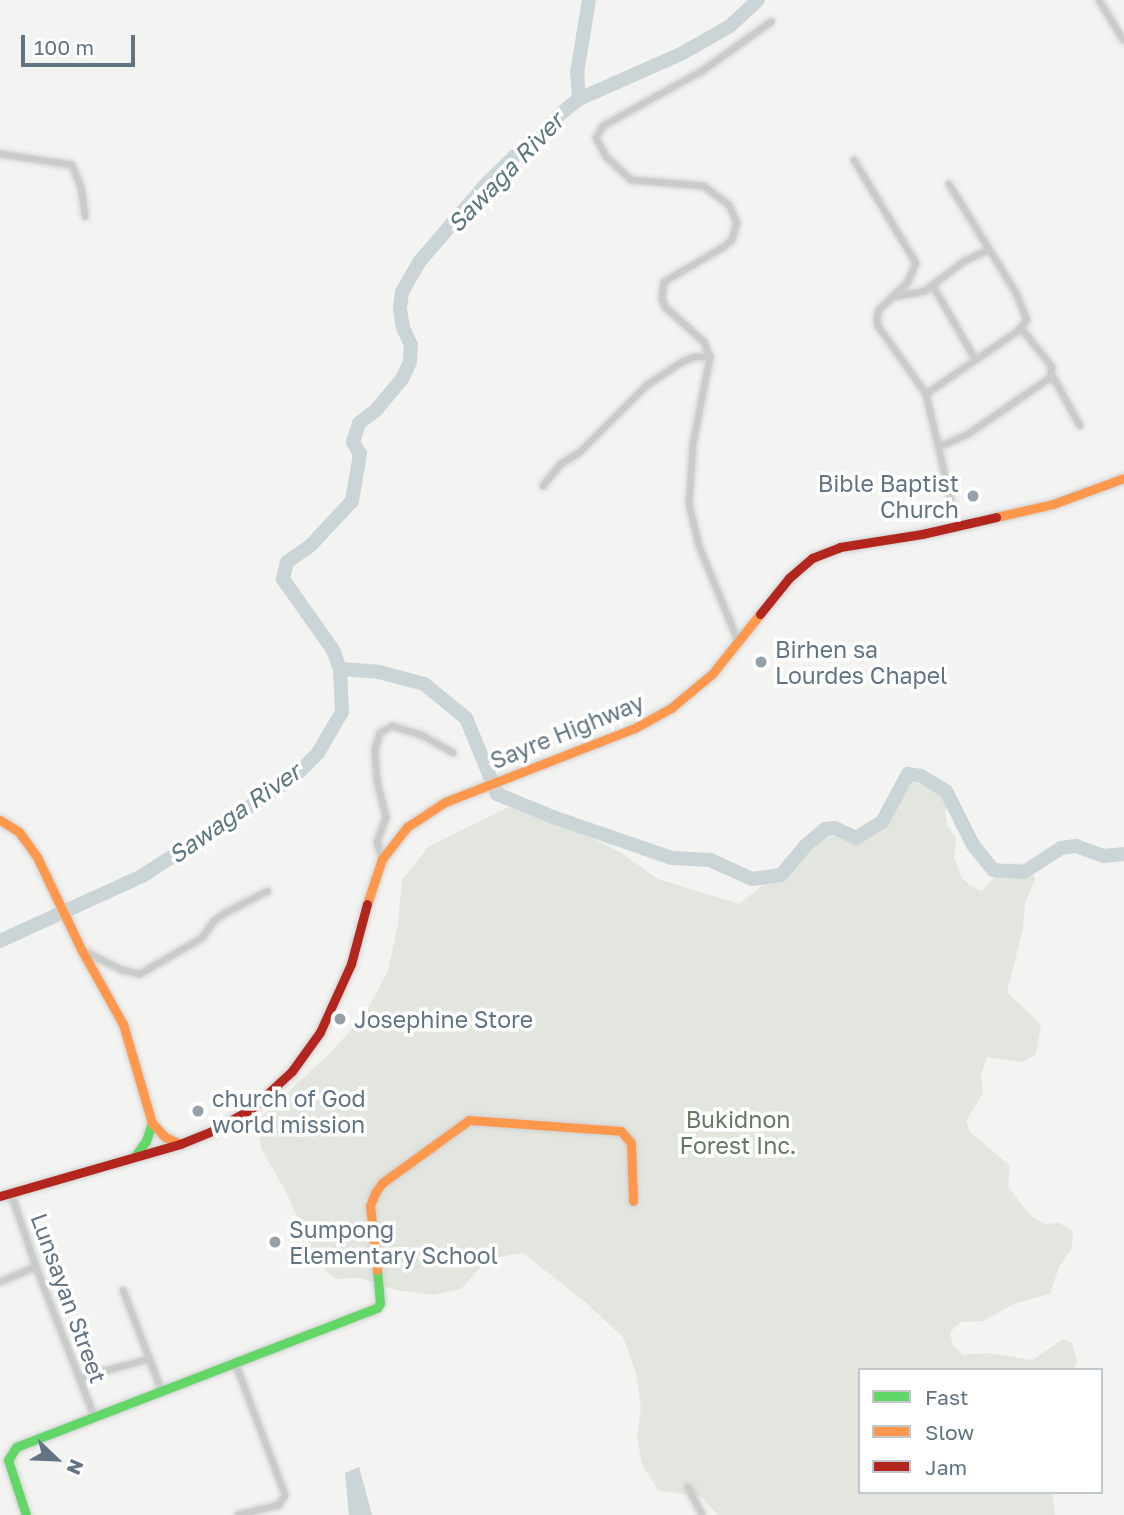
<!DOCTYPE html>
<html>
<head>
<meta charset="utf-8">
<style>
  body { margin:0 }
  #map { position:relative; width:1124px; height:1515px; overflow:hidden; background:#f3f3f1; font-family:"Golos Text",sans-serif }
  div>[style] { position:absolute }
  [style*='--x'] { left:calc(var(--x)*1px); top:calc(var(--y)*1px); width:calc(var(--w)*1px); rotate:calc(var(--a)*1deg) }
  .green>* { inset:0; background:#e2e6df }
  .water>* { inset:0; background:#cbd4d6 }
  .river>* { height:14px; margin:-7px; padding:0 7px; transform-origin:7px; border-radius:7px; background:#cbd4d6 }
  .roads { filter:drop-shadow(0 0 2px #cfd1d1) drop-shadow(0 0 2px #cfd1d1) }
  .street>* { height:6px; margin:-3px; padding:0 3px; transform-origin:3px; border-radius:3px; background:#cacccc }
  .fast>* { height:9px; margin:-4.5px; padding:0 4.5px; transform-origin:4.5px; border-radius:4.5px; background:#63d668 }
  .slow>* { height:9px; margin:-4.5px; padding:0 4.5px; transform-origin:4.5px; border-radius:4.5px; background:#ff974d }
  .jam>* { height:9px; margin:-4.5px; padding:0 4.5px; transform-origin:4.5px; border-radius:4.5px; background:#b3261e }
  .dots>* { width:19px; height:19px; translate:-50% -50%; box-sizing:border-box; border:4px solid #fff; border-radius:50% }
  span { translate:-50% -50%; white-space:nowrap; text-align:center; line-height:1.15; -webkit-text-stroke:7px #fff; paint-order:stroke }
  .poi-label { font-size:23px; color:#627482 }
  .right { translate:-100% -50%; text-align:right }
  .left { translate:0 -50%; text-align:left }
  .street-label { font-size:23px; color:#627482 }
  .park-label { font-size:23px; color:#667961 }
  .water-label { font-size:24px; color:#5e777f; font-style:italic }
  .legend { position:absolute; left:858px; top:1368px; width:245px; height:126px; box-sizing:border-box; background:#fff; border:2px solid #c0c7cd; margin:0; padding:9px 12px; list-style:none; font-size:21px; color:#627482 }
  .legend li { display:flex; align-items:center; gap:14px; height:35px }
  .legend b { width:35px; border:2px solid #c0c7cd }
  .north { position:absolute; left:21px; top:1424px; width:70px; height:70px; -webkit-text-stroke:5px #fff; paint-order:stroke; rotate:113deg; font-size:19px; font-weight:700; line-height:28px; text-align:center; color:#627482 }
  .north::after { content:''; display:block; margin:auto; width:24px; height:32px; background:#627482; clip-path:polygon(50% 0,100% 100%,50% 72%,0 100%) }
  .scale { position:absolute; left:21px; top:35px; width:114px; height:32px; box-sizing:border-box; border:4px solid #627482; border-top:0; padding-left:9px; font-size:21px; line-height:24px; white-space:nowrap; color:#627482; -webkit-text-stroke:5px #fff; paint-order:stroke }
</style>
</head>
<body>
<div id="map">
  <div class="green">
    <div style="clip-path:polygon(911px 782px,935px 788px,948px 798px,945px 812px,947px 825px,956px 838px,954px 857px,961px 877px,970px 886px,982px 891px,1006px 864px,1022px 863px,1031px 869px,1035px 880px,1025px 903px,1023px 929px,1007px 992px,1041px 1025px,1036px 1054px,1022px 1062px,987px 1057px,981px 1074px,983px 1093px,966px 1121px,970px 1132px,1010px 1166px,1008px 1187px,1031px 1216px,1045px 1224px,1059px 1223px,1073px 1231px,1072px 1248px,1059px 1267px,1050px 1294px,1016px 1303px,983px 1321px,961px 1322px,950px 1332px,953px 1346px,963px 1355px,987px 1353px,1033px 1360px,1063px 1339px,1072px 1343px,1077px 1361px,1073px 1370px,860px 1370px,860px 1492px,1052px 1492px,1055px 1515px,718px 1515px,701px 1497px,658px 1490px,642px 1464px,637px 1437px,641px 1408px,636px 1373px,623px 1337px,585px 1302px,523px 1253px,500px 1257px,481px 1267px,461px 1289px,432px 1295px,396px 1290px,361px 1278px,336px 1279px,318px 1264px,286px 1192px,262px 1150px,259px 1138px,261px 1117px,332px 1051px,365px 1014px,388px 971px,398px 924px,402px 880px,429px 846px,519px 802px,620px 852px,658px 879px,739px 904px,824px 837px,848px 835px,874px 821px,890px 799px)"></div>
  </div>
  <div class="water">
    <div style="clip-path:polygon(359px 1467px,372px 1515px,349px 1515px,345px 1473px)"></div>
  </div>
  <div class="river">
    <div style="--x:579;--y:99;--w:26;--a:-94"></div>
    <div style="--x:577;--y:73;--w:74;--a:-80.7"></div>
    <div style="--x:340;--y:669;--w:39;--a:4"></div>
    <div style="--x:379;--y:672;--w:47;--a:14.9"></div>
    <div style="--x:424;--y:684;--w:54;--a:39"></div>
    <div style="--x:466;--y:718;--w:82;--a:67.8"></div>
    <div style="--x:497;--y:794;--w:61;--a:22.3"></div>
    <div style="--x:553;--y:817;--w:126;--a:19"></div>
    <div style="--x:672;--y:858;--w:38;--a:3"></div>
    <div style="--x:710;--y:860;--w:46;--a:24.3"></div>
    <div style="--x:752;--y:879;--w:29;--a:-8"></div>
    <div style="--x:781;--y:875;--w:38;--a:-50"></div>
    <div style="--x:805;--y:846;--w:26;--a:-40"></div>
    <div style="--x:825;--y:829;--w:10;--a:-6"></div>
    <div style="--x:835;--y:828;--w:23;--a:25"></div>
    <div style="--x:856;--y:838;--w:31;--a:-32"></div>
    <div style="--x:882;--y:822;--w:55;--a:-61.6"></div>
    <div style="--x:908;--y:774;--w:13;--a:9"></div>
    <div style="--x:921;--y:776;--w:29;--a:31"></div>
    <div style="--x:946;--y:791;--w:60;--a:63.4"></div>
    <div style="--x:973;--y:845;--w:32;--a:51"></div>
    <div style="--x:993;--y:870;--w:31;--a:4"></div>
    <div style="--x:1024;--y:872;--w:44;--a:-33"></div>
    <div style="--x:1061;--y:848;--w:15;--a:-8"></div>
    <div style="--x:1076;--y:846;--w:30;--a:20"></div>
    <div style="--x:1104;--y:856;--w:20;--a:-6"></div>
    <div style="--x:0;--y:941;--w:156;--a:-24.6"></div>
    <div style="--x:142;--y:876;--w:148;--a:-32.8"></div>
    <div style="--x:266;--y:796;--w:41;--a:-36"></div>
    <div style="--x:299;--y:772;--w:27;--a:-45"></div>
    <div style="--x:318;--y:753;--w:48;--a:-59.7"></div>
    <div style="--x:342;--y:712;--w:43;--a:-92.7"></div>
    <div style="--x:340;--y:669;--w:20;--a:-110"></div>
    <div style="--x:333;--y:650;--w:87;--a:-125.2"></div>
    <div style="--x:283;--y:579;--w:17;--a:-77"></div>
    <div style="--x:287;--y:562;--w:29;--a:-35"></div>
    <div style="--x:311;--y:545;--w:60;--a:-47"></div>
    <div style="--x:352;--y:501;--w:48;--a:-80.3"></div>
    <div style="--x:360;--y:454;--w:14;--a:-120"></div>
    <div style="--x:353;--y:442;--w:20;--a:-72"></div>
    <div style="--x:359;--y:423;--w:21;--a:-37"></div>
    <div style="--x:376;--y:410;--w:40;--a:-50"></div>
    <div style="--x:402;--y:379;--w:19;--a:-65"></div>
    <div style="--x:410;--y:362;--w:17;--a:-87"></div>
    <div style="--x:411;--y:345;--w:19;--a:-115"></div>
    <div style="--x:403;--y:328;--w:20;--a:-99"></div>
    <div style="--x:400;--y:308;--w:16;--a:-83"></div>
    <div style="--x:402;--y:292;--w:36;--a:-60"></div>
    <div style="--x:420;--y:261;--w:104;--a:-49.3"></div>
    <div style="--x:488;--y:182;--w:46;--a:-44.1"></div>
    <div style="--x:521;--y:150;--w:27;--a:-33"></div>
    <div style="--x:544;--y:135;--w:25;--a:-53"></div>
    <div style="--x:559;--y:115;--w:26;--a:-39"></div>
    <div style="--x:579;--y:99;--w:111;--a:-23.8"></div>
    <div style="--x:681;--y:54;--w:56;--a:-29.7"></div>
    <div style="--x:730;--y:26;--w:38;--a:-43"></div>
  </div>
  <div class="roads">
    <div class="street">
      <div style="--x:1099;--y:0;--w:48;--a:58.6"></div>
      <div style="--x:0;--y:154;--w:73;--a:8.7"></div>
      <div style="--x:72;--y:165;--w:24;--a:68"></div>
      <div style="--x:81;--y:187;--w:30;--a:82"></div>
      <div style="--x:854;--y:160;--w:120;--a:59"></div>
      <div style="--x:916;--y:263;--w:21;--a:113"></div>
      <div style="--x:908;--y:282;--w:40;--a:136"></div>
      <div style="--x:879;--y:310;--w:7;--a:106"></div>
      <div style="--x:877;--y:317;--w:9;--a:84"></div>
      <div style="--x:878;--y:326;--w:83;--a:54.8"></div>
      <div style="--x:949;--y:184;--w:128;--a:58.4"></div>
      <div style="--x:1016;--y:293;--w:29;--a:68"></div>
      <div style="--x:1027;--y:320;--w:14;--a:129"></div>
      <div style="--x:1018;--y:331;--w:112;--a:145.6"></div>
      <div style="--x:926;--y:394;--w:136;--a:76.8"></div>
      <div style="--x:933;--y:286;--w:84;--a:60.1"></div>
      <div style="--x:892;--y:297;--w:34;--a:-10"></div>
      <div style="--x:925;--y:291;--w:48;--a:-37.3"></div>
      <div style="--x:963;--y:262;--w:28;--a:-26"></div>
      <div style="--x:1052;--y:375;--w:58;--a:61.2"></div>
      <div style="--x:939;--y:447;--w:32;--a:-24"></div>
      <div style="--x:968;--y:434;--w:99;--a:-34.3"></div>
      <div style="--x:1050;--y:378;--w:11;--a:-80"></div>
      <div style="--x:1052;--y:367;--w:50;--a:-128.5"></div>
      <div style="--x:543;--y:486;--w:28;--a:-51"></div>
      <div style="--x:561;--y:464;--w:22;--a:-32"></div>
      <div style="--x:580;--y:452;--w:95;--a:-45"></div>
      <div style="--x:647;--y:385;--w:42;--a:-33.3"></div>
      <div style="--x:682;--y:362;--w:13;--a:-23"></div>
      <div style="--x:694;--y:357;--w:16;--a:0"></div>
      <div style="--x:738;--y:641;--w:103;--a:-112.3"></div>
      <div style="--x:699;--y:546;--w:43;--a:-103.4"></div>
      <div style="--x:689;--y:504;--w:60;--a:-86.2"></div>
      <div style="--x:693;--y:444;--w:89;--a:-78.9"></div>
      <div style="--x:710;--y:357;--w:16;--a:-112"></div>
      <div style="--x:704;--y:342;--w:52;--a:-138.1"></div>
      <div style="--x:665;--y:307;--w:9;--a:-111"></div>
      <div style="--x:662;--y:299;--w:17;--a:-83"></div>
      <div style="--x:664;--y:282;--w:71;--a:-30.5"></div>
      <div style="--x:725;--y:246;--w:9;--a:-41"></div>
      <div style="--x:732;--y:240;--w:18;--a:-74"></div>
      <div style="--x:737;--y:223;--w:20;--a:-114"></div>
      <div style="--x:729;--y:205;--w:31;--a:-143"></div>
      <div style="--x:704;--y:186;--w:73;--a:-175.3"></div>
      <div style="--x:631;--y:180;--w:33;--a:-137"></div>
      <div style="--x:607;--y:158;--w:23;--a:-119"></div>
      <div style="--x:596;--y:138;--w:14;--a:-60"></div>
      <div style="--x:603;--y:126;--w:113;--a:-29.1"></div>
      <div style="--x:702;--y:71;--w:85;--a:-35.4"></div>
      <div style="--x:382;--y:859;--w:18;--a:-106"></div>
      <div style="--x:377;--y:842;--w:27;--a:-70"></div>
      <div style="--x:386;--y:817;--w:38;--a:-104"></div>
      <div style="--x:377;--y:780;--w:31;--a:-94"></div>
      <div style="--x:375;--y:749;--w:17;--a:-73"></div>
      <div style="--x:380;--y:733;--w:14;--a:-30"></div>
      <div style="--x:392;--y:726;--w:30;--a:17"></div>
      <div style="--x:421;--y:735;--w:37;--a:29"></div>
      <div style="--x:82;--y:950;--w:45;--a:26.6"></div>
      <div style="--x:122;--y:970;--w:18;--a:13"></div>
      <div style="--x:140;--y:974;--w:72;--a:-30.1"></div>
      <div style="--x:202;--y:938;--w:19;--a:-55"></div>
      <div style="--x:213;--y:922;--w:15;--a:-37"></div>
      <div style="--x:225;--y:913;--w:48;--a:-27.1"></div>
      <div style="--x:11;--y:1193;--w:78;--a:71.3"></div>
      <div style="--x:36;--y:1267;--w:160;--a:68.7"></div>
      <div style="--x:0;--y:1282;--w:39;--a:-23"></div>
      <div style="--x:123;--y:1290;--w:106;--a:69"></div>
      <div style="--x:236;--y:1365;--w:139;--a:69.3"></div>
      <div style="--x:285;--y:1495;--w:12;--a:121"></div>
      <div style="--x:279;--y:1505;--w:42;--a:166.3"></div>
      <div style="--x:79;--y:1378;--w:73;--a:-15.2"></div>
      <div style="--x:688;--y:1487;--w:31;--a:63"></div>
    </div>
    <div class="fast">
      <div style="--x:135;--y:1156;--w:19;--a:-54"></div>
      <div style="--x:146;--y:1141;--w:19;--a:-72"></div>
      <div style="--x:26;--y:1515;--w:58;--a:-108.1"></div>
      <div style="--x:8;--y:1460;--w:15;--a:-58"></div>
      <div style="--x:16;--y:1447;--w:387;--a:-21.1"></div>
      <div style="--x:377;--y:1308;--w:6;--a:-59"></div>
      <div style="--x:380;--y:1303;--w:33;--a:-95"></div>
    </div>
    <div class="slow">
      <div style="--x:996;--y:517;--w:58;--a:-12.8"></div>
      <div style="--x:1053;--y:504;--w:76;--a:-20.1"></div>
      <div style="--x:0;--y:820;--w:22;--a:32"></div>
      <div style="--x:19;--y:832;--w:31;--a:54"></div>
      <div style="--x:37;--y:857;--w:102;--a:64.4"></div>
      <div style="--x:81;--y:949;--w:86;--a:60.8"></div>
      <div style="--x:123;--y:1024;--w:103;--a:73.7"></div>
      <div style="--x:152;--y:1123;--w:19;--a:47"></div>
      <div style="--x:165;--y:1137;--w:17;--a:25"></div>
      <div style="--x:367;--y:904;--w:47;--a:-71.6"></div>
      <div style="--x:382;--y:859;--w:41;--a:-52"></div>
      <div style="--x:407;--y:827;--w:45;--a:-33.3"></div>
      <div style="--x:445;--y:802;--w:204;--a:-21.3"></div>
      <div style="--x:635;--y:728;--w:41;--a:-29.1"></div>
      <div style="--x:671;--y:708;--w:53;--a:-39.7"></div>
      <div style="--x:712;--y:674;--w:77;--a:-51.3"></div>
      <div style="--x:377;--y:1270;--w:64;--a:-96.2"></div>
      <div style="--x:370;--y:1206;--w:14;--a:-69"></div>
      <div style="--x:375;--y:1193;--w:12;--a:-55"></div>
      <div style="--x:382;--y:1183;--w:107;--a:-35.9"></div>
      <div style="--x:469;--y:1120;--w:152;--a:4.1"></div>
      <div style="--x:621;--y:1131;--w:16;--a:50"></div>
      <div style="--x:631;--y:1143;--w:58;--a:88"></div>
    </div>
    <div class="jam">
      <div style="--x:760;--y:614;--w:46;--a:-51.1"></div>
      <div style="--x:789;--y:578;--w:30;--a:-41"></div>
      <div style="--x:812;--y:558;--w:30;--a:-21"></div>
      <div style="--x:840;--y:547;--w:83;--a:-9"></div>
      <div style="--x:922;--y:534;--w:76;--a:-12.9"></div>
      <div style="--x:0;--y:1196;--w:187;--a:-16.1"></div>
      <div style="--x:180;--y:1144;--w:35;--a:-22"></div>
      <div style="--x:212;--y:1131;--w:45;--a:-29.4"></div>
      <div style="--x:251;--y:1109;--w:56;--a:-42.8"></div>
      <div style="--x:292;--y:1071;--w:48;--a:-54.3"></div>
      <div style="--x:320;--y:1032;--w:75;--a:-65.5"></div>
      <div style="--x:351;--y:964;--w:62;--a:-75.1"></div>
    </div>
  </div>
  <div class="dots">
    <div style="left:973px;top:496px;background:#95a0a9"></div>
    <div style="left:761px;top:662px;background:#95a0a9"></div>
    <div style="left:340px;top:1019px;background:#95a0a9"></div>
    <div style="left:198px;top:1111px;background:#95a0a9"></div>
    <div style="left:275px;top:1242px;background:#95a0a9"></div>
  </div>
  <div class="poi-label">
    <span class="right" style="left:959px;top:496px">Bible Baptist<br>Church</span>
    <span class="left" style="left:775px;top:662px">Birhen sa<br>Lourdes Chapel</span>
    <span class="left" style="left:354px;top:1019px">Josephine Store</span>
    <span class="left" style="left:212px;top:1111px">church of God<br>world mission</span>
    <span class="left" style="left:289px;top:1242px">Sumpong<br>Elementary School</span>
  </div>
  <div class="street-label">
    <span style="left:567px;top:731px;rotate:-22deg">Sayre Highway</span>
    <span style="left:69px;top:1298px;rotate:70deg">Lunsayan Street</span>
  </div>
  <div class="park-label">
    <span style="left:738px;top:1132px">Bukidnon<br>Forest Inc.</span>
  </div>
  <div class="water-label">
    <span style="left:505px;top:172px;rotate:-46deg">Sawaga River</span>
    <span style="left:234px;top:813px;rotate:-35deg">Sawaga River</span>
  </div>
  <ul class="legend">
  <li><b style="height:9px;background:#63d668"></b>Fast</li>
  <li><b style="height:9px;background:#ff974d"></b>Slow</li>
  <li><b style="height:9px;background:#b3261e"></b>Jam</li>
  </ul>
  <div class="north">N</div>
  <div class="scale">100 m</div>
</div>
</body>
</html>
